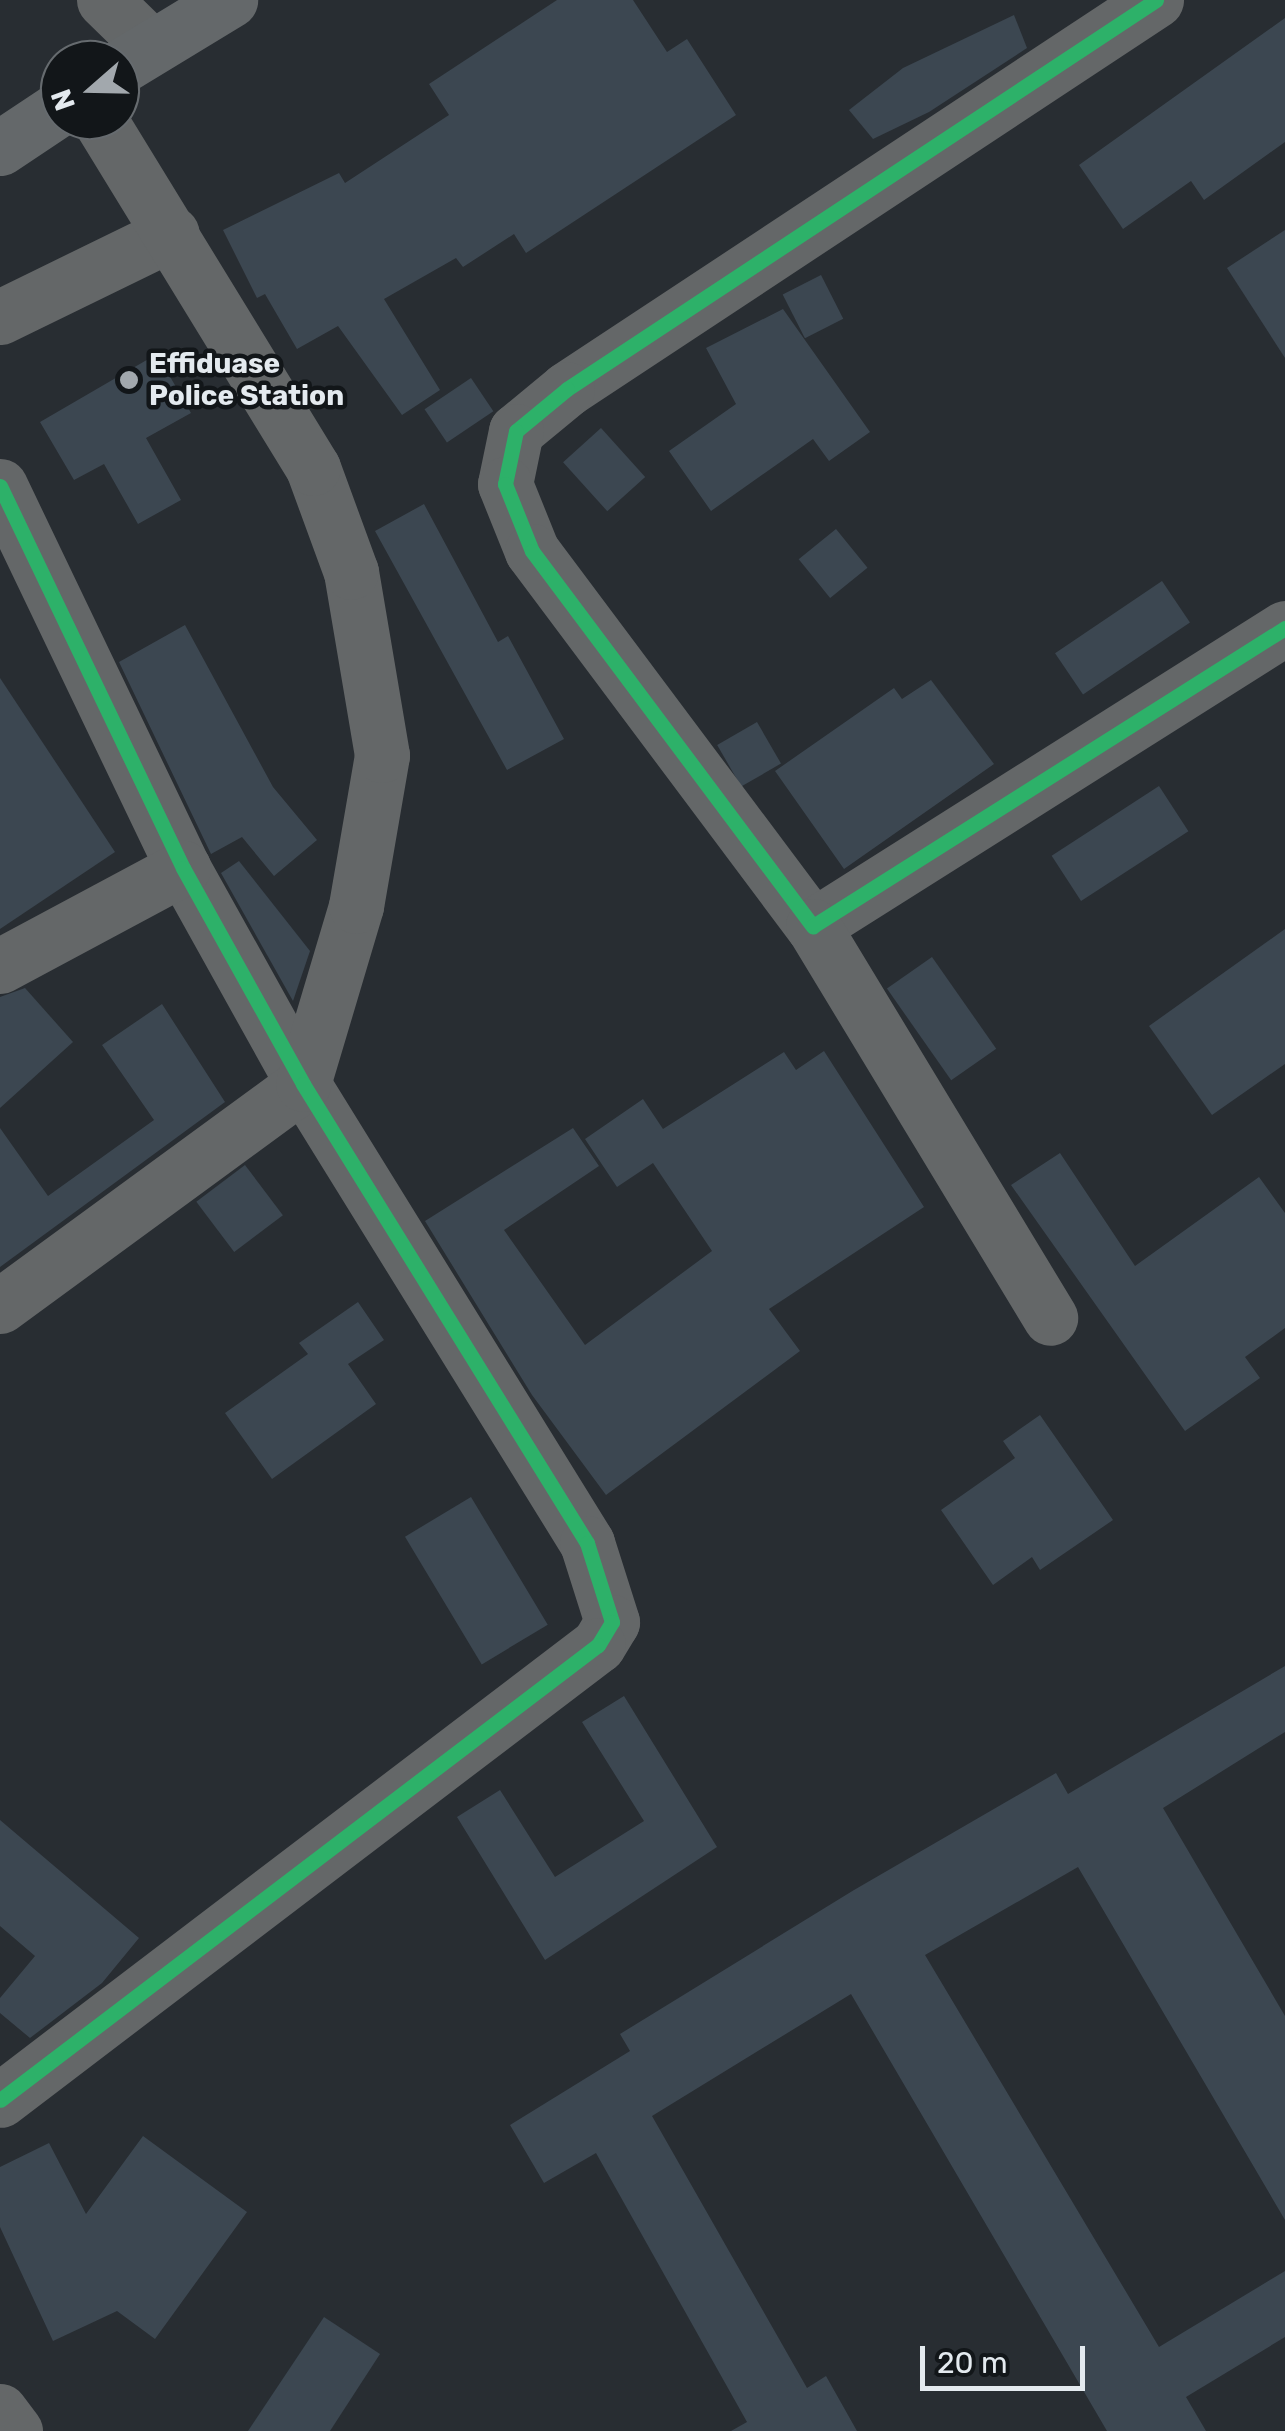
<!DOCTYPE html>
<html>
<head>
<meta charset="utf-8">
<style>
  body { margin:0 }
  #map { position:relative; width:1285px; height:2431px; overflow:hidden; background:#282d32; font-family:Rubik,sans-serif }
  div>[style] { position:absolute }
  [style*='--x'] { left:calc(var(--x)*1px); top:calc(var(--y)*1px); width:calc(var(--w)*1px); rotate:calc(var(--a)*1deg) }
  .building>* { inset:0; background:#3c4751; transform-origin:0 0 }
  .street>* { height:55px; margin:-27.5px; padding:0 27.5px; transform-origin:27.5px; border-radius:27.5px; background:#646768 }
  .primary>* { height:55px; margin:-27.5px; padding:0 27.5px; transform-origin:27.5px; border-radius:27.5px; background:#64686a }
  .cycleway>* { height:15px; margin:-7.5px; padding:0 7.5px; transform-origin:7.5px; border-radius:7.5px; background:#2db169 }
  .dots>* { width:28px; height:28px; translate:-50% -50%; box-sizing:border-box; border:5px solid #121619; border-radius:50% }
  span { translate:-50% -50%; white-space:nowrap; text-align:center; line-height:1.15; -webkit-text-stroke:9px #121619; paint-order:stroke }
  .poi-label { font-size:28px; color:#e4eaef; font-weight:700 }
  .left { translate:0 -50%; text-align:left }
  .north { position:absolute; left:40px; top:40px; width:100px; height:100px; box-sizing:border-box; background:#121619; border:2px solid #666b6f; border-radius:50%; rotate:250deg; font-size:28px; font-weight:700; line-height:40px; text-align:center; color:#e4eaef }
  .north::after { content:''; display:block; margin:auto; width:35px; height:45px; background:#a2a8ad; clip-path:polygon(50% 0,100% 100%,50% 72%,0 100%) }
  .scale { position:absolute; left:920px; top:2346px; width:165px; height:45px; box-sizing:border-box; border:5px solid #e4eaef; border-top:0; padding-left:12px; font-size:30px; line-height:35px; white-space:nowrap; color:#e4eaef; -webkit-text-stroke:8px #121619; paint-order:stroke }
</style>
</head>
<body>
<div id="map">
  <div class="building">
    <div style="clip-path:polygon(557px 0,633px 0,667px 52px,687px 39px,736px 115px,526px 253px,514px 234px,463px 267px,456px 258px,384px 299px,440px 390px,402px 415px,338px 326px,297px 349px,265px 294px,257px 298px,223px 230px,339px 173px,345px 183px,449px 115px,429px 84px)"></div>
    <div style="clip-path:polygon(1014px 15px,1027px 48px,929px 112px,873px 139px,849px 110px,903px 68px)"></div>
    <div style="clip-path:polygon(1285px 18px,1285px 142px,1204px 200px,1191px 181px,1123px 229px,1079px 165px)"></div>
    <div style="clip-path:polygon(1285px 230px,1285px 358px,1227px 268px)"></div>
    <div style="left:821px;top:275px;width:49px;height:43px;rotate:63deg"></div>
    <div style="clip-path:polygon(783px 309px,870px 432px,829px 461px,813px 439px,711px 511px,669px 451px,736px 404px,706px 348px)"></div>
    <div style="clip-path:polygon(157px 354px,191px 413px,146px 438px,181px 500px,138px 524px,104px 464px,74px 480px,40px 422px)"></div>
    <div style="left:471px;top:378px;width:40px;height:56px;rotate:56deg"></div>
    <div style="left:601px;top:428px;width:66px;height:51px;rotate:48deg"></div>
    <div style="clip-path:polygon(424px 504px,498px 642px,508px 636px,564px 739px,507px 770px,375px 531px)"></div>
    <div style="left:836px;top:529px;width:50px;height:48px;rotate:51deg"></div>
    <div style="left:1162px;top:581px;width:50px;height:129px;rotate:56deg"></div>
    <div style="clip-path:polygon(185px 625px,273px 787px,317px 840px,274px 876px,242px 837px,211px 854px,119px 662px)"></div>
    <div style="clip-path:polygon(0 678px,115px 852px,0 929px)"></div>
    <div style="clip-path:polygon(931px 680px,994px 764px,844px 869px,775px 771px,894px 688px,902px 699px)"></div>
    <div style="left:757px;top:722px;width:48px;height:46px;rotate:60deg"></div>
    <div style="left:1159px;top:786px;width:54px;height:128px;rotate:57deg"></div>
    <div style="clip-path:polygon(239px 861px,310px 951px,293px 1001px,221px 873px)"></div>
    <div style="clip-path:polygon(1285px 929px,1285px 1064px,1212px 1115px,1149px 1026px)"></div>
    <div style="left:932px;top:957px;width:112px;height:55px;rotate:55deg"></div>
    <div style="clip-path:polygon(25px 988px,73px 1042px,0 1108px,0 997px)"></div>
    <div style="clip-path:polygon(162px 1004px,225px 1102px,0 1267px,0 1128px,48px 1196px,154px 1120px,102px 1045px)"></div>
    <div style="clip-path:polygon(824px 1051px,924px 1207px,769px 1309px,800px 1351px,606px 1495px,532px 1395px,425px 1221px,573px 1128px,599px 1166px,504px 1230px,585px 1345px,712px 1251px,653px 1163px,617px 1187px,585px 1139px,643px 1099px,663px 1129px,784px 1052px,796px 1070px)"></div>
    <div style="clip-path:polygon(1060px 1153px,1135px 1266px,1259px 1177px,1285px 1213px,1285px 1328px,1245px 1357px,1260px 1378px,1185px 1431px,1011px 1185px)"></div>
    <div style="left:245px;top:1165px;width:63px;height:61px;rotate:53deg"></div>
    <div style="clip-path:polygon(358px 1302px,384px 1340px,348px 1364px,376px 1404px,272px 1479px,225px 1413px,308px 1354px,299px 1343px)"></div>
    <div style="clip-path:polygon(1040px 1415px,1113px 1520px,1040px 1570px,1032px 1557px,993px 1585px,941px 1510px,1015px 1458px,1003px 1441px)"></div>
    <div style="left:471px;top:1497px;width:149px;height:77px;rotate:59deg"></div>
    <div style="clip-path:polygon(1285px 1666px,1285px 1732px,1163px 1808px,1285px 2016px,1285px 2220px,1078px 1867px,925px 1955px,1159px 2347px,1285px 2271px,1285px 2337px,1186px 2397px,1206px 2431px,1107px 2431px,851px 1994px,652px 2116px,807px 2388px,826px 2376px,857px 2431px,731px 2431px,747px 2422px,596px 2153px,544px 2183px,510px 2125px,630px 2051px,620px 2034px,854px 1890px,1056px 1773px,1068px 1794px)"></div>
    <div style="clip-path:polygon(624px 1696px,717px 1847px,545px 1960px,457px 1817px,500px 1790px,555px 1877px,644px 1821px,582px 1722px)"></div>
    <div style="clip-path:polygon(0 1820px,139px 1938px,102px 1983px,30px 2038px,0 2013px,0 1998px,35px 1956px,0 1926px)"></div>
    <div style="clip-path:polygon(143px 2136px,247px 2212px,155px 2339px,117px 2311px,53px 2341px,0 2227px,0 2167px,49px 2143px,86px 2214px)"></div>
    <div style="clip-path:polygon(324px 2317px,380px 2354px,330px 2431px,248px 2431px)"></div>
  </div>
  <div class="street">
    <div style="--x:104;--y:0;--w:66;--a:44.4"></div>
    <div style="--x:1156;--y:0;--w:706;--a:146.56"></div>
    <div style="--x:567;--y:389;--w:66;--a:140.5"></div>
    <div style="--x:516;--y:431;--w:54;--a:101.7"></div>
    <div style="--x:505;--y:484;--w:72;--a:68.1"></div>
    <div style="--x:532;--y:551;--w:469;--a:53.2"></div>
    <div style="--x:813;--y:926;--w:558;--a:-32.27"></div>
    <div style="--x:0;--y:317;--w:191;--a:-26"></div>
    <div style="--x:0;--y:486;--w:424;--a:64.4"></div>
    <div style="--x:183;--y:868;--w:247;--a:60.9"></div>
    <div style="--x:303;--y:1084;--w:540;--a:58.25"></div>
    <div style="--x:587;--y:1543;--w:83;--a:72.4"></div>
    <div style="--x:612;--y:1622;--w:27;--a:121"></div>
    <div style="--x:598;--y:1645;--w:751;--a:142.73"></div>
    <div style="--x:813;--y:926;--w:458;--a:58.8"></div>
    <div style="--x:0;--y:966;--w:208;--a:-28.2"></div>
    <div style="--x:0;--y:1306;--w:376;--a:-36.2"></div>
    <div style="--x:303;--y:1084;--w:186;--a:-73.4"></div>
    <div style="--x:356;--y:906;--w:153;--a:-80.2"></div>
    <div style="--x:382;--y:755;--w:186;--a:-99.6"></div>
    <div style="--x:351;--y:572;--w:111;--a:-110.1"></div>
    <div style="--x:313;--y:468;--w:408;--a:-121.5"></div>
    <div style="--x:0;--y:2411;--w:25;--a:53"></div>
  </div>
  <div class="primary">
    <div style="--x:120;--y:67;--w:129;--a:-31.3"></div>
    <div style="--x:0;--y:148;--w:72;--a:-33.7"></div>
  </div>
  <div class="cycleway">
    <div style="--x:1156;--y:0;--w:706;--a:146.56"></div>
    <div style="--x:567;--y:389;--w:66;--a:140.5"></div>
    <div style="--x:516;--y:431;--w:54;--a:101.7"></div>
    <div style="--x:505;--y:484;--w:72;--a:68.1"></div>
    <div style="--x:532;--y:551;--w:469;--a:53.2"></div>
    <div style="--x:813;--y:926;--w:558;--a:-32.27"></div>
    <div style="--x:0;--y:486;--w:424;--a:64.4"></div>
    <div style="--x:183;--y:868;--w:247;--a:60.9"></div>
    <div style="--x:303;--y:1084;--w:540;--a:58.25"></div>
    <div style="--x:587;--y:1543;--w:83;--a:72.4"></div>
    <div style="--x:612;--y:1622;--w:27;--a:121"></div>
    <div style="--x:598;--y:1645;--w:751;--a:142.73"></div>
  </div>
  <div class="dots">
    <div style="left:129px;top:380px;background:#a2a8ad"></div>
  </div>
  <div class="poi-label">
    <span class="left" style="left:149px;top:380px">Effiduase<br>Police Station</span>
  </div>
  <div class="north">N</div>
  <div class="scale">20 m</div>
</div>
</body>
</html>
